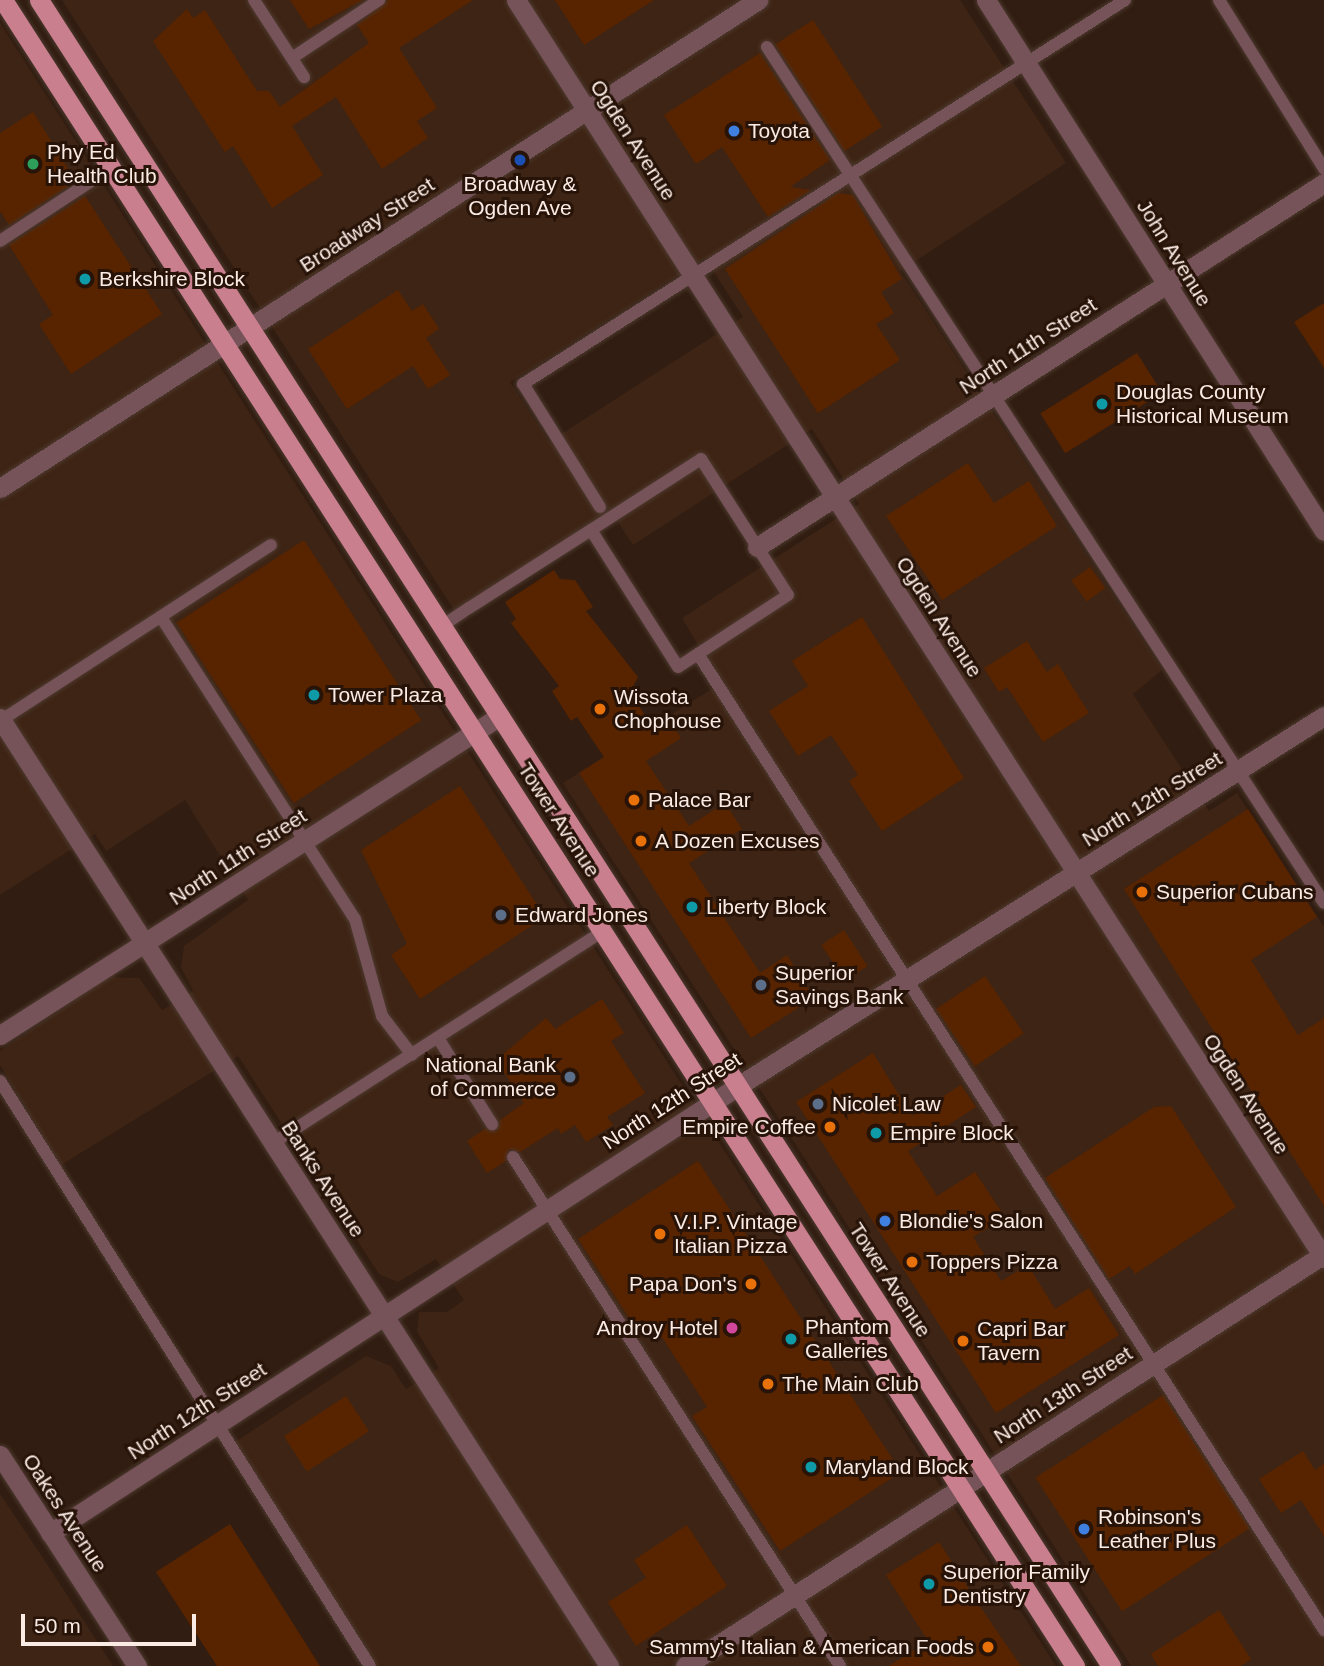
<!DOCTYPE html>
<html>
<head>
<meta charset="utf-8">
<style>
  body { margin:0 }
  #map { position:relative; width:1324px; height:1666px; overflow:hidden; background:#311d11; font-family:Arial,sans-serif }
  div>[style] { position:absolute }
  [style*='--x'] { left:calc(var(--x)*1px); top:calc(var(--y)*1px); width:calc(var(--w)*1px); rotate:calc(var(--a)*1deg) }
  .built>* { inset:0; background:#3e2414 }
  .building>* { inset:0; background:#582400; transform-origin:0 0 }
  .roads { filter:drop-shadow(0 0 2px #4d3a2f) drop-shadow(0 0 2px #4d3a2f) }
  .service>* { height:12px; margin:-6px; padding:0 6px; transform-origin:6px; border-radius:6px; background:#765259 }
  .minor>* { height:19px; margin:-9.5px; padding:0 9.5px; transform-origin:9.5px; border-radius:9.5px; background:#765259 }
  .primary>* { height:19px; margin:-9.5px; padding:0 9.5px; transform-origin:9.5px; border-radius:9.5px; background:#ca7f8f }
  .dots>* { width:19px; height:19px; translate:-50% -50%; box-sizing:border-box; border:4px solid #271308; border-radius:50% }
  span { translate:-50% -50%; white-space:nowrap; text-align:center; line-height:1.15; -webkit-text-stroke:6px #271308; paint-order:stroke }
  .poi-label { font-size:21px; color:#faebe4 }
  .left { translate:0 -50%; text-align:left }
  .right { translate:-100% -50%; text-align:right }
  .street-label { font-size:21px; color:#faebe4 }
  .scale { position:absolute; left:21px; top:1614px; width:175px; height:32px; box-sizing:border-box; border:4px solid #faebe4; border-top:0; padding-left:9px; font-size:21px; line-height:24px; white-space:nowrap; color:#faebe4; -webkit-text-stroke:5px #271308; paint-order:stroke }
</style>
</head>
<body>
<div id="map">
  <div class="built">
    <div style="clip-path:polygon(evenodd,62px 0,960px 0,1066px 163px,900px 271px,1162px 670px,1133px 694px,1209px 811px,1237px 793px,1324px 927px,1324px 1666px,1131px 1666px,563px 783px,721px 683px,682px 618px,859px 504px,812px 429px,633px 545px,612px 513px,456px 613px,62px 0,705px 258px,743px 317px,549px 442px,510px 382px,705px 258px)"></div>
    <div style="clip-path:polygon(0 23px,244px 404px,1056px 1666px,376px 1666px,235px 1442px,366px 1356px,391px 1366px,406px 1389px,439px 1368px,417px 1331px,419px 1312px,447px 1312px,464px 1300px,436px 1259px,398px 1282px,379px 1274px,238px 1056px,61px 1165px,0 1065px,0 1051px,109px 977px,139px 978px,162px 1010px,193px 991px,181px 967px,184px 946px,248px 900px,185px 800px,106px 851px,95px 834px,0 895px)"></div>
    <div style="clip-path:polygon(0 1494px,43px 1558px,113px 1666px,0 1666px)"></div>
  </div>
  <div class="building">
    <div style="clip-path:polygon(290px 0,363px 0,309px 29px)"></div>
    <div style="clip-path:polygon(388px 0,473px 0,399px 48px,437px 108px,417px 121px,428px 138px,382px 169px,336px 97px,292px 126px,323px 175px,272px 208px,233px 146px,225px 152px,153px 41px,187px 9px,193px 18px,205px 10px,257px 91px,269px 91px,280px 107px,369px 43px,357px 25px)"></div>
    <div style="clip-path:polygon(555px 0,654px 0,584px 45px)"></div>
    <div style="left:813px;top:20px;width:127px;height:45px;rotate:57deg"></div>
    <div style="clip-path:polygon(760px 53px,830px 160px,790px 187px,811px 190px,768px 217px,722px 147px,696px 164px,664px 115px)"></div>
    <div style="clip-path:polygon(33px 112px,76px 181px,9px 225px,0 211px,0 133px)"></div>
    <div style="clip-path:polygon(838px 193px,853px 195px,902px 279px,881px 292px,894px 313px,876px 324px,900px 360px,818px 413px,725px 269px)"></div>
    <div style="clip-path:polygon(85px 196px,162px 314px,71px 374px,39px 324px,53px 315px,9px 245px)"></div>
    <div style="clip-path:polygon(398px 290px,412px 311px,423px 304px,439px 329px,426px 338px,450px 375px,428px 389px,413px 366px,347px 409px,308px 349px)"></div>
    <div style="clip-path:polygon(1324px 303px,1324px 368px,1294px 322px)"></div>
    <div style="left:1137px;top:353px;width:47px;height:114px;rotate:58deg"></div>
    <div style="clip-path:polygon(968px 463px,994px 503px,1029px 481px,1057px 526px,942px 600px,886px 516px)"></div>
    <div style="left:304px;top:540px;width:215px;height:152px;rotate:57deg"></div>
    <div style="left:1090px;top:567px;width:26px;height:23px;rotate:54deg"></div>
    <div style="clip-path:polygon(554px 570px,560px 579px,575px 580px,593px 607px,586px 611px,638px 677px,630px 693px,653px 727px,668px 717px,681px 738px,646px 761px,689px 826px,725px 803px,742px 829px,689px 863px,760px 973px,787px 955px,814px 998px,751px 1038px,579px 773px,604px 757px,577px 717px,571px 721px,552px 691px,559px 686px,511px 623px,516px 619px,505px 602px)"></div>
    <div style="clip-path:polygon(862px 617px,964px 778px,882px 831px,849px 781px,858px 775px,831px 735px,798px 756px,769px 711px,808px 686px,792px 661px)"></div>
    <div style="clip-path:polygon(1027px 641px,1047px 672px,1058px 664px,1089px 713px,1043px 742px,1007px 687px,999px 692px,984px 668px)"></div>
    <div style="clip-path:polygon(460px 786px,545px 917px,420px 999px,391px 955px,407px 944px,361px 850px)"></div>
    <div style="clip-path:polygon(1248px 809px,1317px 917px,1251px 960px,1298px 1035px,1324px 1018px,1324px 1206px,1124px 889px)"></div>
    <div style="left:844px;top:930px;width:43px;height:27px;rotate:57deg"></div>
    <div style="left:985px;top:976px;width:69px;height:59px;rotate:56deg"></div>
    <div style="clip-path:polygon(602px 999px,624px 1033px,611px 1041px,645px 1093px,607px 1117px,613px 1125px,586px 1142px,575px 1125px,561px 1134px,558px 1128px,520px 1152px,509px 1149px,506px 1161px,487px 1173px,467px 1141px,485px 1129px,497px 1131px,500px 1120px,524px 1103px,496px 1060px,546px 1018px,555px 1029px)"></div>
    <div style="clip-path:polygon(873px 1053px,912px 1116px,961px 1085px,976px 1107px,908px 1151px,937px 1196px,975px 1172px,1005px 1217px,973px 1237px,1001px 1281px,1028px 1265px,1055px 1309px,1089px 1288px,1119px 1335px,996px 1413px,796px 1102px)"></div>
    <div style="clip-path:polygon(1171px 1106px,1236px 1207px,1135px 1274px,1130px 1266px,1109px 1279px,1045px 1178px,1154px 1107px)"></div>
    <div style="clip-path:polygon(698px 1161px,901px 1472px,780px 1551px,692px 1416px,707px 1407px,651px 1320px,636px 1329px,578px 1239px)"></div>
    <div style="left:1163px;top:1395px;width:159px;height:152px;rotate:57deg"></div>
    <div style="left:346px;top:1396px;width:42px;height:74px;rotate:57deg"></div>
    <div style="clip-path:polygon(1303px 1451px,1315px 1470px,1324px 1464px,1324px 1536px,1301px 1500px,1281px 1513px,1259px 1479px)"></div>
    <div style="clip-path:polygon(230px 1524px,320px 1666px,217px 1666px,156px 1572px)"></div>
    <div style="clip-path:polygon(687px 1525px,727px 1586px,636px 1646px,608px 1602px,646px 1578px,634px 1560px)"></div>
    <div style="clip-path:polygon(939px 1542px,981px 1608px,1021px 1666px,889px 1666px,928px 1641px,886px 1575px)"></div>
    <div style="clip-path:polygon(1219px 1610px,1251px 1659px,1241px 1666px,1158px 1666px,1151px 1654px)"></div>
  </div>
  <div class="roads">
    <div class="service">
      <div style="--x:254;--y:0;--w:92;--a:57"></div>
      <div style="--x:1219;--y:0;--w:199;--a:58.1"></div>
      <div style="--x:767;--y:47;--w:1021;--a:56.95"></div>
      <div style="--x:292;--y:58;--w:105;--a:-33.7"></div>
      <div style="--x:0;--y:241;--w:133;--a:-33.3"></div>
      <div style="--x:600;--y:507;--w:145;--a:-122"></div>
      <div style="--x:523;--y:384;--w:714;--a:-32.53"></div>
      <div style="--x:161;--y:617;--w:359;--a:57.3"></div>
      <div style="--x:355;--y:919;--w:101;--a:74.4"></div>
      <div style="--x:382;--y:1016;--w:49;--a:52.4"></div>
      <div style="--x:442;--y:626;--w:32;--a:-34"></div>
      <div style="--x:469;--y:608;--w:145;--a:-32.6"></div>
      <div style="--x:591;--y:530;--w:131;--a:-32.8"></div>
      <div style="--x:701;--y:459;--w:161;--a:57.4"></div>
      <div style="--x:788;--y:595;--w:131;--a:146.8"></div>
      <div style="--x:678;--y:667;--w:162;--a:-122.4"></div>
      <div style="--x:698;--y:654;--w:1160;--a:57.32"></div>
      <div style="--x:0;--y:721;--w:323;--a:-33"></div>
      <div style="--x:438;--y:1038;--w:102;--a:57.9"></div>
      <div style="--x:0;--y:1081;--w:692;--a:57.69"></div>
      <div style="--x:273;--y:1143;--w:392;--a:-32.7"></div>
      <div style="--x:513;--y:1157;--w:605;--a:57.28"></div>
    </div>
    <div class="minor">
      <div style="--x:516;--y:0;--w:1495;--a:57.29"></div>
      <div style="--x:986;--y:0;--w:629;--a:57.52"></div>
      <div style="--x:0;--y:488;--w:902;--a:-32.77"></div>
      <div style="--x:757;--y:547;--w:674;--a:-32.7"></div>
      <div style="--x:0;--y:718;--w:1127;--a:57.28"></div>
      <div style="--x:0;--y:1035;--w:593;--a:-32.54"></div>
      <div style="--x:0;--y:1455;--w:252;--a:57"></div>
      <div style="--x:50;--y:1533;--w:820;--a:-33.01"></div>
      <div style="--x:738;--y:1086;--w:693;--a:-32.27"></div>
      <div style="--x:685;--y:1666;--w:760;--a:-32.81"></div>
    </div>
    <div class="primary">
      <div style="--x:3;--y:0;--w:1981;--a:57.24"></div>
      <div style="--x:39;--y:0;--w:1981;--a:57.24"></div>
    </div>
  </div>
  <div class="dots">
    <div style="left:734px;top:131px;background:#3f7fe0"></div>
    <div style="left:520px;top:160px;background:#1a4fb4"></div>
    <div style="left:33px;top:164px;background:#2e9e5b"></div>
    <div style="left:85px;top:279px;background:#0f9aa8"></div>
    <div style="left:1102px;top:404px;background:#0f9aa8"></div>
    <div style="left:314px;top:695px;background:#0f9aa8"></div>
    <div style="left:600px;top:709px;background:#e8710a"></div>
    <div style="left:634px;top:800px;background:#e8710a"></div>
    <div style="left:641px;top:841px;background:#e8710a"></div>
    <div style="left:1142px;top:892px;background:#e8710a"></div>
    <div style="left:692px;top:907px;background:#0f9aa8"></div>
    <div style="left:501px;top:915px;background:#5c6f8a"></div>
    <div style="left:761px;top:985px;background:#5c6f8a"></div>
    <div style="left:570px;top:1077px;background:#5c6f8a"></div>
    <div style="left:818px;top:1104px;background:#5c6f8a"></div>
    <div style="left:830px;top:1127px;background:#e8710a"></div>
    <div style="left:876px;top:1133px;background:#0f9aa8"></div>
    <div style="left:885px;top:1221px;background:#3f7fe0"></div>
    <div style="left:660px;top:1234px;background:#e8710a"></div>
    <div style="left:912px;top:1262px;background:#e8710a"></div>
    <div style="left:751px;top:1284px;background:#e8710a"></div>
    <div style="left:732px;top:1328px;background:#d1479c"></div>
    <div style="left:791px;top:1339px;background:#0f9aa8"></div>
    <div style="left:963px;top:1341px;background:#e8710a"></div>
    <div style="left:768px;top:1384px;background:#e8710a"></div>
    <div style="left:811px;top:1467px;background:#0f9aa8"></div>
    <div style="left:1084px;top:1529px;background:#3f7fe0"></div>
    <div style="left:929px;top:1584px;background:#0f9aa8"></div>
    <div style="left:988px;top:1647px;background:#e8710a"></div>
  </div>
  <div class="poi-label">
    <span class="left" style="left:748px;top:131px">Toyota</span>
    <span class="left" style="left:47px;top:164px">Phy Ed<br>Health Club</span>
    <span style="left:520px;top:196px">Broadway &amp;<br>Ogden Ave</span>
    <span class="left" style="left:99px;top:279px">Berkshire Block</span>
    <span class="left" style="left:1116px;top:404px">Douglas County<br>Historical Museum</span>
    <span class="left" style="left:328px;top:695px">Tower Plaza</span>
    <span class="left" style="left:614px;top:709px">Wissota<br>Chophouse</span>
    <span class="left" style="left:648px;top:800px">Palace Bar</span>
    <span class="left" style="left:655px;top:841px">A Dozen Excuses</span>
    <span class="left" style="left:1156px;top:892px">Superior Cubans</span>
    <span class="left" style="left:706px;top:907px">Liberty Block</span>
    <span class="left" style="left:515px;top:915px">Edward Jones</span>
    <span class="left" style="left:775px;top:985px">Superior<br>Savings Bank</span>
    <span class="right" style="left:556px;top:1077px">National Bank<br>of Commerce</span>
    <span class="left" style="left:832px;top:1104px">Nicolet Law</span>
    <span class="right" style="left:816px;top:1127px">Empire Coffee</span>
    <span class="left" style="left:890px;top:1133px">Empire Block</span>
    <span class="left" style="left:899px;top:1221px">Blondie's Salon</span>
    <span class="left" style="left:674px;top:1234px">V.I.P. Vintage<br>Italian Pizza</span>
    <span class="left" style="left:926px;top:1262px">Toppers Pizza</span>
    <span class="right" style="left:737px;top:1284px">Papa Don's</span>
    <span class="left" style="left:805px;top:1339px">Phantom<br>Galleries</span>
    <span class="right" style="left:718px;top:1328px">Androy Hotel</span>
    <span class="left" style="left:977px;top:1341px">Capri Bar<br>Tavern</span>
    <span class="left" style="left:782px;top:1384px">The Main Club</span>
    <span class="left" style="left:825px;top:1467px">Maryland Block</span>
    <span class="left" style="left:1098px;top:1529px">Robinson's<br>Leather Plus</span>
    <span class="left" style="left:943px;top:1584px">Superior Family<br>Dentistry</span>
    <span class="right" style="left:974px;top:1647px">Sammy's Italian &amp; American Foods</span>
  </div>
  <div class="street-label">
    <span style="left:633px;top:140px;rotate:57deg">Ogden Avenue</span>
    <span style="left:367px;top:225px;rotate:-33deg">Broadway Street</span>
    <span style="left:1174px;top:253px;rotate:58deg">John Avenue</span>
    <span style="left:1028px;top:346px;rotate:-33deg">North 11th Street</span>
    <span style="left:939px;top:617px;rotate:57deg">Ogden Avenue</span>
    <span style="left:1152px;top:799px;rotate:-32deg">North 12th Street</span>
    <span style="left:559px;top:820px;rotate:57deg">Tower Avenue</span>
    <span style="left:238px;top:857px;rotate:-33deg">North 11th Street</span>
    <span style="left:1246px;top:1094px;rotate:57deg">Ogden Avenue</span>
    <span style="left:672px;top:1101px;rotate:-33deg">North 12th Street</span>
    <span style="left:323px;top:1179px;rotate:57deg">Banks Avenue</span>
    <span style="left:890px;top:1280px;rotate:57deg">Tower Avenue</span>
    <span style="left:1063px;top:1395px;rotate:-33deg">North 13th Street</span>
    <span style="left:197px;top:1411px;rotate:-33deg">North 12th Street</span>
    <span style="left:65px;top:1513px;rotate:57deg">Oakes Avenue</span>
  </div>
  <div class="scale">50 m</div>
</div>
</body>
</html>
